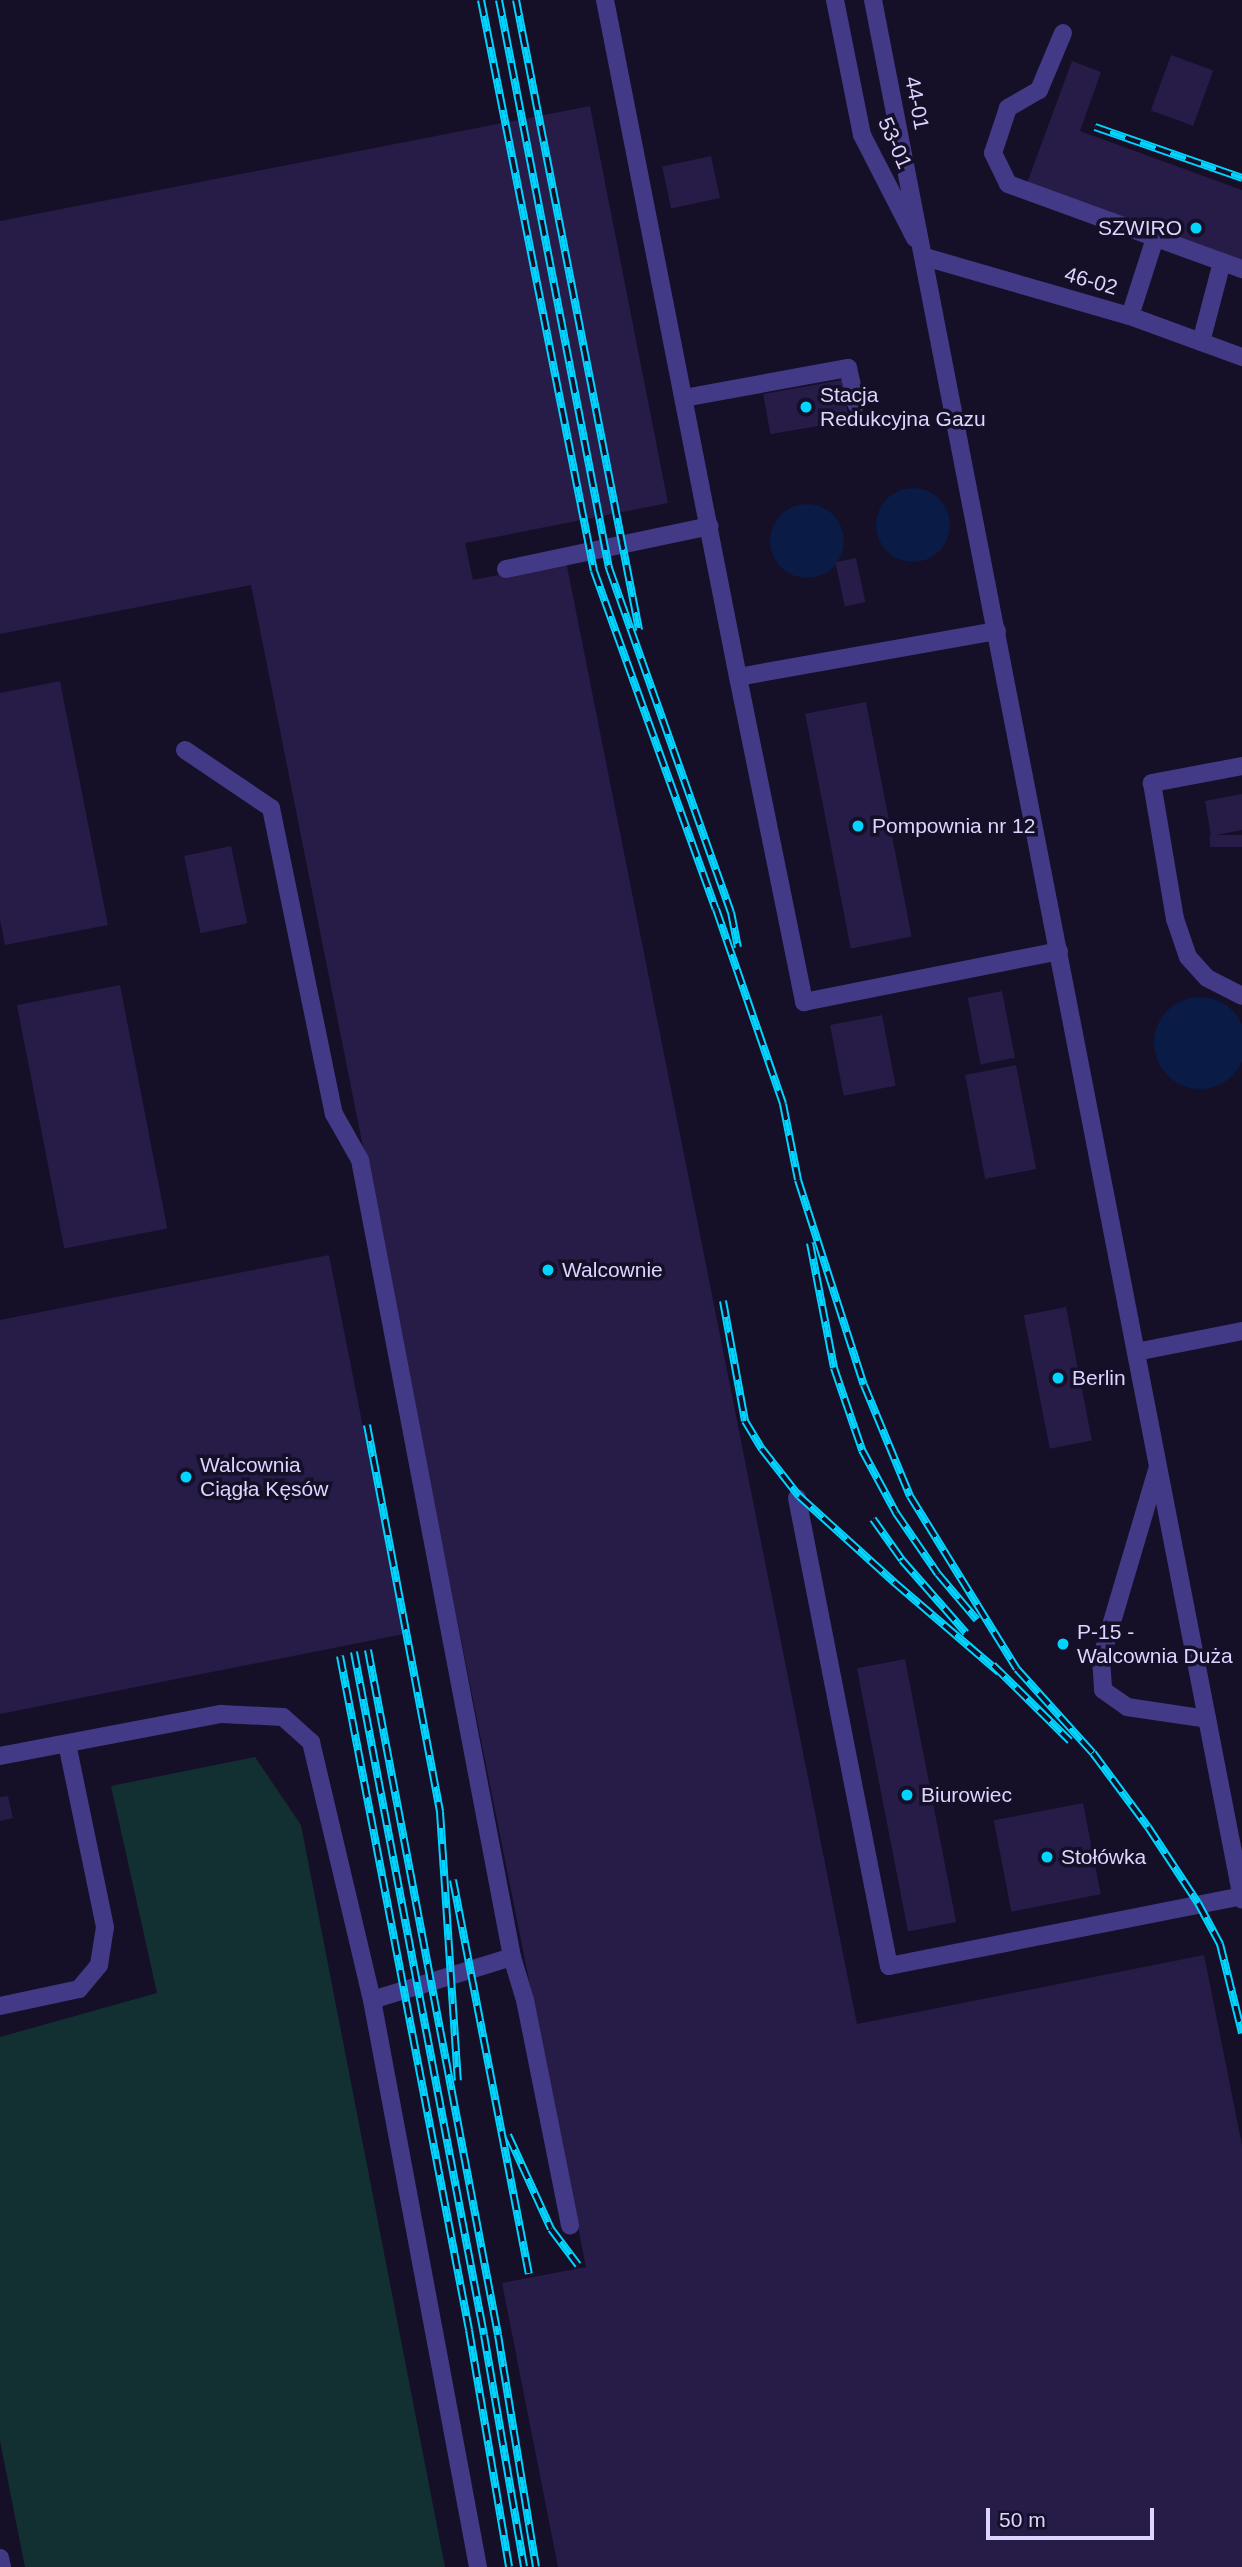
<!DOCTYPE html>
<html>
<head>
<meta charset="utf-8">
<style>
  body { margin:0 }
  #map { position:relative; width:1242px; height:2567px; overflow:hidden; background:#150f27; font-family:Arial,sans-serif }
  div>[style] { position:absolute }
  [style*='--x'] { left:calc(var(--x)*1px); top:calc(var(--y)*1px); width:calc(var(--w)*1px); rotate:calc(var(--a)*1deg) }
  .green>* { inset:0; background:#123031 }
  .water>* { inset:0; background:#0a1b45 }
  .round { border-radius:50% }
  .building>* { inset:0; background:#271b48; transform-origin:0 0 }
  .minor>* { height:18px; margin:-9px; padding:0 9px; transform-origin:9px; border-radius:9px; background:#423a86 }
  .rail>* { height:8px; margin-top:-4px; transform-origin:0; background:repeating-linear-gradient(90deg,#150f27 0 16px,#01d5ff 0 32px); box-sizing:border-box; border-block:2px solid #01d5ff }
  .dots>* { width:19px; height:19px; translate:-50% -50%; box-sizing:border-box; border:4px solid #150f27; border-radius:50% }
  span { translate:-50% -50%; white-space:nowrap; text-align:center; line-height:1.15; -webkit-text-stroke:7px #150f27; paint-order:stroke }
  .street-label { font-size:21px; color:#dcd5ff }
  .poi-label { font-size:21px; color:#dcd5ff }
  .right { translate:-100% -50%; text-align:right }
  .left { translate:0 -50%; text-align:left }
  .scale { position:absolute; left:986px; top:2508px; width:168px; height:32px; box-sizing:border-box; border:4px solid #dcd5ff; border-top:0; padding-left:9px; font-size:21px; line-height:24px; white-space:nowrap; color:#dcd5ff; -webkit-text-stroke:5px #150f27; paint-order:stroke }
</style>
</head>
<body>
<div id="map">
  <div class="green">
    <div style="clip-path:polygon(255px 1757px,301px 1825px,445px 2567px,25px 2567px,0 2441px,0 2037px,157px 1993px,111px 1786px)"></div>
  </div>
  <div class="water">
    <div class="round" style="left:876px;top:488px;width:74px;height:74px"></div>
    <div class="round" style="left:770px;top:504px;width:74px;height:74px"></div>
    <div class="round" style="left:1154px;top:997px;width:92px;height:92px"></div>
  </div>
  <div class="building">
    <div style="left:1171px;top:55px;width:45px;height:59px;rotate:20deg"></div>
    <div style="clip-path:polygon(1072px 61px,1101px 72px,1080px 131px,1242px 190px,1242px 262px,1027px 183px)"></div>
    <div style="clip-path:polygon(590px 106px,668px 503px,465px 543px,473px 580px,566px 561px,857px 2024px,1204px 1955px,1242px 2145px,1242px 2567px,558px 2567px,502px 2283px,586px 2267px,251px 585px,0 634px,0 221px)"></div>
    <div style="left:711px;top:156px;width:43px;height:50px;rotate:78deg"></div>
    <div style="left:842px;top:380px;width:41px;height:80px;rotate:80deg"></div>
    <div style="left:856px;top:558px;width:45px;height:21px;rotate:78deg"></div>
    <div style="clip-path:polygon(60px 681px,108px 925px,5px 945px,0 920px,0 693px)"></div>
    <div style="left:866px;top:702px;width:239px;height:62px;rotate:79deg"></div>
    <div style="clip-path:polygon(1242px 794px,1242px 830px,1211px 836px,1205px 801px)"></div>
    <div style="left:1242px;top:835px;width:12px;height:32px;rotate:90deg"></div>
    <div style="left:231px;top:846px;width:79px;height:48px;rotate:78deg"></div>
    <div style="left:120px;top:985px;width:248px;height:105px;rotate:79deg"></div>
    <div style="left:1002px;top:991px;width:68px;height:35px;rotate:79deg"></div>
    <div style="left:882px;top:1015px;width:72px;height:53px;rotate:79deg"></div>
    <div style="left:1016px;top:1065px;width:106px;height:52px;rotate:79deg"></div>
    <div style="clip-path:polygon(329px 1255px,404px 1634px,0 1714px,0 1320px)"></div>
    <div style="left:1066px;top:1307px;width:136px;height:43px;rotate:79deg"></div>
    <div style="left:905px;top:1659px;width:268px;height:49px;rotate:79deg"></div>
    <div style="clip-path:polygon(8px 1796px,13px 1818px,0 1821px,0 1797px)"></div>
    <div style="left:1083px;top:1803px;width:93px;height:91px;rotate:79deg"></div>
  </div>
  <div class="minor">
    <div style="--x:605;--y:0;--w:690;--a:78.89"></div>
    <div style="--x:738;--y:677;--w:263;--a:-10.1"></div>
    <div style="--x:835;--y:0;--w:138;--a:78.7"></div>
    <div style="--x:862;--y:135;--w:116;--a:62.8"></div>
    <div style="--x:873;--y:0;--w:1935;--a:79"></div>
    <div style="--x:1063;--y:33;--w:62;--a:112.8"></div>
    <div style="--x:1039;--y:90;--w:36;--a:150"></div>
    <div style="--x:1008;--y:108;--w:47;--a:108.4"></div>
    <div style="--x:993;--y:153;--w:34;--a:64"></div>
    <div style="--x:1008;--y:184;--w:249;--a:20"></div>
    <div style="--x:925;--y:257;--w:213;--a:16.1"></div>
    <div style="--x:1130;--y:316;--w:119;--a:20.1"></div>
    <div style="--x:1130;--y:316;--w:82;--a:-72.2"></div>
    <div style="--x:1201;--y:342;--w:83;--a:-75.3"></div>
    <div style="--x:684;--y:398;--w:167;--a:-10.4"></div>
    <div style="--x:848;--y:368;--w:37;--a:77"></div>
    <div style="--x:506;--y:569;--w:208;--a:-11.9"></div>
    <div style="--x:738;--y:677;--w:332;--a:78.5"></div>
    <div style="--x:804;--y:1002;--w:260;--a:-11.3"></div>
    <div style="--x:185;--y:750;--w:104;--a:34"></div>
    <div style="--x:271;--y:808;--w:312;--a:78.4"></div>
    <div style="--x:334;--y:1114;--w:53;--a:60.5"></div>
    <div style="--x:360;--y:1160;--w:811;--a:79.2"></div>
    <div style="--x:512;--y:1957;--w:45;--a:73.2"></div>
    <div style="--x:525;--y:2000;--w:230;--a:78.7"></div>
    <div style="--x:1242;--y:766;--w:92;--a:169.3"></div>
    <div style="--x:1152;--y:783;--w:138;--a:80.4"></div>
    <div style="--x:1175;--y:919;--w:40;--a:71.1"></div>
    <div style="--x:1188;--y:957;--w:28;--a:48"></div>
    <div style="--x:1207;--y:978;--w:39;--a:27"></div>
    <div style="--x:1136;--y:1352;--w:108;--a:-11.2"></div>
    <div style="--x:1157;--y:1470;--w:197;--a:106.5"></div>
    <div style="--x:1101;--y:1659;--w:31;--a:86"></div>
    <div style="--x:1103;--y:1690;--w:29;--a:35"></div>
    <div style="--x:1127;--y:1707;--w:81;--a:8.5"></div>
    <div style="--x:797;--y:1498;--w:477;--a:78.9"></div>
    <div style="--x:889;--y:1966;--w:360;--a:-11.2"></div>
    <div style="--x:0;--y:1756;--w:225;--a:-10.8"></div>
    <div style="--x:221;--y:1714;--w:62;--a:2.8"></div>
    <div style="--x:283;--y:1717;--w:38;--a:42"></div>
    <div style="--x:311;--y:1742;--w:265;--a:76.7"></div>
    <div style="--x:372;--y:2000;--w:577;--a:79.41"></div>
    <div style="--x:372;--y:2000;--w:146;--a:-17.1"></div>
    <div style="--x:0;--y:2006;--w:81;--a:-12.1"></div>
    <div style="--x:79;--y:1989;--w:31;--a:-50"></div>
    <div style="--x:99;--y:1965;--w:38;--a:-81"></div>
    <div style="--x:105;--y:1927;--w:187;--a:-101.7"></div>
    <div style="--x:0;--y:2558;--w:9;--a:77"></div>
  </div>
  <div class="rail">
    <div style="--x:481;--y:0;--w:582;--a:78.81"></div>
    <div style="--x:594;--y:571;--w:359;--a:70.2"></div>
    <div style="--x:716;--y:909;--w:206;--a:71"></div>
    <div style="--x:783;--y:1104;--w:77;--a:78.8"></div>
    <div style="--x:798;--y:1180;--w:215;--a:72.2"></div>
    <div style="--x:864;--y:1385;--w:120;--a:67.5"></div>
    <div style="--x:910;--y:1496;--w:203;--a:58.3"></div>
    <div style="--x:1017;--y:1669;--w:113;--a:47.9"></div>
    <div style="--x:1093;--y:1753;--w:92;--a:53.4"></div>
    <div style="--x:1148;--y:1827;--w:91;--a:56.7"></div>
    <div style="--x:1198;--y:1903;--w:47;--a:61.8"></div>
    <div style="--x:1220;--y:1944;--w:92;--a:76.1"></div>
    <div style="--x:499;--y:0;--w:579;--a:79.04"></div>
    <div style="--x:609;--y:568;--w:365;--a:70.5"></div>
    <div style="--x:731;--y:912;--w:36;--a:79"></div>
    <div style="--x:516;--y:0;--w:642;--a:78.95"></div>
    <div style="--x:1095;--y:127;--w:156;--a:19.1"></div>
    <div style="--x:810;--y:1243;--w:127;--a:79.1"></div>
    <div style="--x:834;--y:1368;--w:87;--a:71.1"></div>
    <div style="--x:862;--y:1450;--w:72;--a:61.6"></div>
    <div style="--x:896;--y:1513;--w:74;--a:55.5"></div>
    <div style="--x:938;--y:1574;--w:60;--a:49.7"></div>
    <div style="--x:723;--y:1301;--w:122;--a:79.6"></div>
    <div style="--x:745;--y:1421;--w:33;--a:59"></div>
    <div style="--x:762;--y:1449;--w:60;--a:51.8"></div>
    <div style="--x:799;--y:1496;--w:130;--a:42.2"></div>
    <div style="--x:895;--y:1583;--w:137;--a:40.6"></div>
    <div style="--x:367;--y:1425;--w:394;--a:79.3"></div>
    <div style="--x:440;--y:1812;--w:269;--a:86.2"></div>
    <div style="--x:873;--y:1519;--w:50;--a:54.7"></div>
    <div style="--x:902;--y:1560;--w:97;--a:48.8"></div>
    <div style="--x:368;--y:1650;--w:697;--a:79.25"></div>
    <div style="--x:498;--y:2335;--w:235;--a:80.7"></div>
    <div style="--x:354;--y:1652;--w:695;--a:79.22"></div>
    <div style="--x:484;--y:2335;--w:235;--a:80.2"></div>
    <div style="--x:340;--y:1656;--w:686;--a:79.16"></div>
    <div style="--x:469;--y:2330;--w:240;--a:80.4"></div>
    <div style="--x:993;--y:1665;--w:108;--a:44.6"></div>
    <div style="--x:453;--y:1880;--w:401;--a:79.1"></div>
    <div style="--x:508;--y:2135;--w:103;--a:65.4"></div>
    <div style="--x:551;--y:2229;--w:45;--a:53.1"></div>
  </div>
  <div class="dots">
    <div style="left:1196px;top:228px;background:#01d5ff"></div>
    <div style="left:806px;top:407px;background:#01d5ff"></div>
    <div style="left:858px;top:826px;background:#01d5ff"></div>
    <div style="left:548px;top:1270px;background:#01d5ff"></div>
    <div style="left:1058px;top:1378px;background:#01d5ff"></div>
    <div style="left:186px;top:1477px;background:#01d5ff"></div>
    <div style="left:1063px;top:1644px;background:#01d5ff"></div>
    <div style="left:907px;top:1795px;background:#01d5ff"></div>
    <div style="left:1047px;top:1857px;background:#01d5ff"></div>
  </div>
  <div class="street-label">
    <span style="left:917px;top:103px;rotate:79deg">44-01</span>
    <span style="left:895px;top:143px;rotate:66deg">53-01</span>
    <span style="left:1091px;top:281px;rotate:16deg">46-02</span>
  </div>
  <div class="poi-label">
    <span class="right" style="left:1182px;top:228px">SZWIRO</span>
    <span class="left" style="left:820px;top:407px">Stacja<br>Redukcyjna Gazu</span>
    <span class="left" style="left:872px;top:826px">Pompownia nr 12</span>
    <span class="left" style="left:562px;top:1270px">Walcownie</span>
    <span class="left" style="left:1072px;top:1378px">Berlin</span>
    <span class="left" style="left:200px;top:1477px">Walcownia<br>Ciągła Kęsów</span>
    <span class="left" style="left:1077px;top:1644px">P-15 -<br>Walcownia Duża</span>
    <span class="left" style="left:921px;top:1795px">Biurowiec</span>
    <span class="left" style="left:1061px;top:1857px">Stołówka</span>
  </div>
  <div class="scale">50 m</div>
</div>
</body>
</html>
